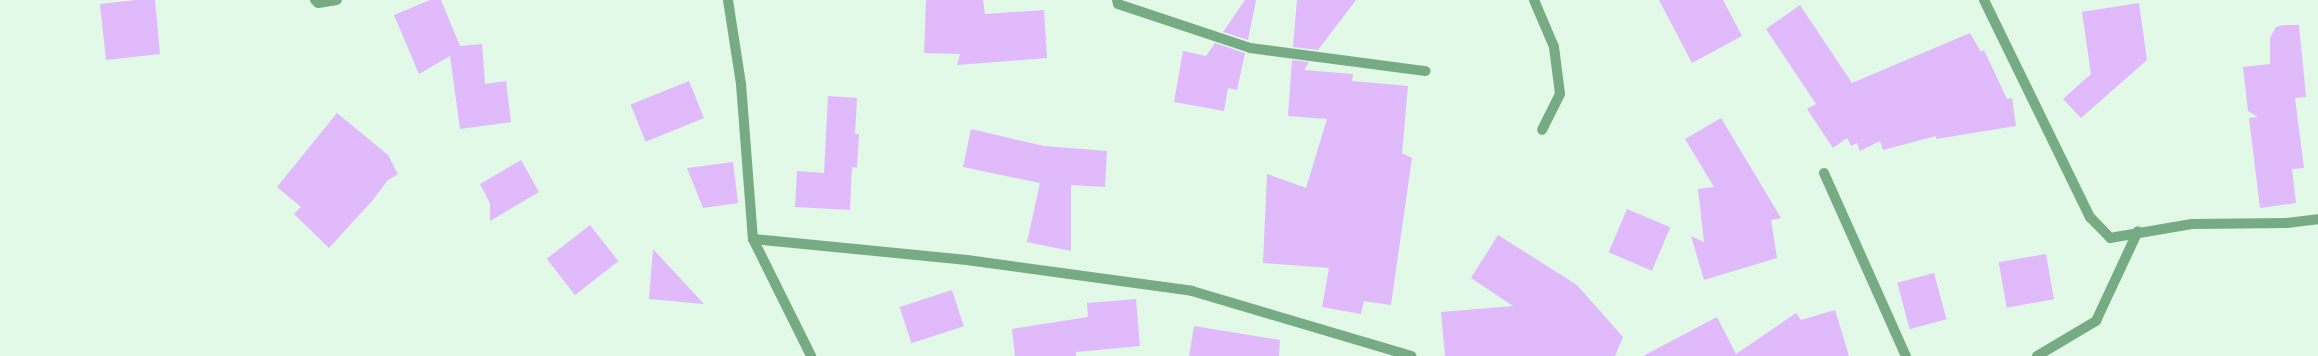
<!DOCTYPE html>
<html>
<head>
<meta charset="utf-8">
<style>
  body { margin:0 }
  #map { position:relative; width:2318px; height:356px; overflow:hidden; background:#e3f9e8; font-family:Roboto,sans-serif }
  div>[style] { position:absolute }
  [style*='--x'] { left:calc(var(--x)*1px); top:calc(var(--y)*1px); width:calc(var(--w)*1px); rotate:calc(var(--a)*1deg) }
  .building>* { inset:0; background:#e0bafa; transform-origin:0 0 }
  .minor>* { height:10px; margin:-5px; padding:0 5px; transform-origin:5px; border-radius:5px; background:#76ab83 }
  span { translate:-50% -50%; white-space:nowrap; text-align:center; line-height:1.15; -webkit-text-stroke:3.5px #fff; paint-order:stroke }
</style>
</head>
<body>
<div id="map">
  <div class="building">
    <div style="clip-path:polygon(136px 0,155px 0,160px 54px,106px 60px,100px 4px)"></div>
    <div style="clip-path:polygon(430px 0,441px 0,460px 46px,482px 44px,485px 84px,506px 81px,511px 122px,460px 129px,450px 56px,419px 74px,394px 15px)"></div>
    <div style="clip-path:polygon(926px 0,983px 0,985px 14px,1044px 10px,1047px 58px,957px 65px,960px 54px,924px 53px)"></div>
    <div style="clip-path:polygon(1245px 0,1256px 0,1248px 40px,1223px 32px)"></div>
    <div style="clip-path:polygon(1297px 0,1356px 0,1318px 50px,1293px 47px)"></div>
    <div style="clip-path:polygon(1659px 0,1723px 0,1742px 36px,1692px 63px)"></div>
    <div style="clip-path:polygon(2139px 3px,2147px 60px,2081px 118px,2063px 99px,2091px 74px,2082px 12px)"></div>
    <div style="clip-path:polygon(1800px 5px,1852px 83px,1970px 33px,1981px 52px,1984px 50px,2007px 99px,2012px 98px,2016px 126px,1936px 139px,1936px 136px,1883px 150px,1880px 141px,1860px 151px,1857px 143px,1851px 146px,1847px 138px,1833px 148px,1807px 109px,1816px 104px,1766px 29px)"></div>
    <div style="clip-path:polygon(2284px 25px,2299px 25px,2306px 97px,2295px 98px,2304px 168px,2292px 169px,2296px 203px,2260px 208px,2249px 118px,2258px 117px,2248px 111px,2243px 67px,2270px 64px,2270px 38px,2276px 27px)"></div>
    <div style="clip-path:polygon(1215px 43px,1245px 53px,1237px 90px,1228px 88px,1224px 111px,1174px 102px,1183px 51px,1206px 56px)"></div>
    <div style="clip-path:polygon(1292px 60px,1309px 62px,1304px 70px,1353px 74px,1352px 81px,1408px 86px,1402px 153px,1412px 158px,1391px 305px,1364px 301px,1361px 314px,1322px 307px,1329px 268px,1263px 263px,1267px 174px,1306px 188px,1327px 119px,1288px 116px)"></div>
    <div style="left:689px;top:81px;width:40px;height:63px;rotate:68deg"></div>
    <div style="clip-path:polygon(828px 96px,857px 98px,855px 134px,859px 134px,857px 168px,852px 167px,850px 210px,795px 207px,797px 171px,824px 173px)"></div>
    <div style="clip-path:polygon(337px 113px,388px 155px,398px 174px,388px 180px,372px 201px,329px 248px,294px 214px,301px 207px,277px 187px)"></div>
    <div style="clip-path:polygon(1721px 118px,1781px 218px,1771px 220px,1777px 258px,1704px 280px,1691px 236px,1704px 242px,1698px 189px,1714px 187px,1685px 139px)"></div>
    <div style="clip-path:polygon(971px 129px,1044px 146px,1107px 151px,1105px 187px,1071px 185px,1071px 251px,1027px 242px,1040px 183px,963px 167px)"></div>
    <div style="clip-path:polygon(521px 160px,539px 192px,490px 221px,490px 203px,480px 184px)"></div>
    <div style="clip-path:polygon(733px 162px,738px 203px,703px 208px,687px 168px)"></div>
    <div style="left:1627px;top:209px;width:47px;height:47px;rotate:23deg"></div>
    <div style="left:590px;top:225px;width:46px;height:55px;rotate:52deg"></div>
    <div style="clip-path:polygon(1498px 235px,1577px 285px,1623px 337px,1615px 356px,1445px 356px,1441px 312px,1513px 306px,1471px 278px)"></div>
    <div style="clip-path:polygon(653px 249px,704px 304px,649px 299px)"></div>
    <div style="left:2046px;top:254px;width:46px;height:48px;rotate:80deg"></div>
    <div style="left:1934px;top:273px;width:48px;height:38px;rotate:75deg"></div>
    <div style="left:952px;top:290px;width:38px;height:55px;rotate:72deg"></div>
    <div style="clip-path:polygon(1136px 299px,1140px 346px,1076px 352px,1076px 356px,1015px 356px,1012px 329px,1088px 317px,1087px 303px)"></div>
    <div style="clip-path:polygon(1835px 310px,1849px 356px,1643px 356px,1717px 317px,1736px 354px,1796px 313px,1801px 320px)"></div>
    <div style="clip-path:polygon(1194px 326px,1280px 340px,1279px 356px,1189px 356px)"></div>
  </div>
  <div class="minor">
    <div style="--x:315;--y:0;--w:4;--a:45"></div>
    <div style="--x:318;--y:3;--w:19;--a:-9"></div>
    <div style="--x:728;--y:0;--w:85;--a:81.2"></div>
    <div style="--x:741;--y:84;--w:155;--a:85.6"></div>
    <div style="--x:753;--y:239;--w:131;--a:63.6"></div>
    <div style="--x:1117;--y:0;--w:4;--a:76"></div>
    <div style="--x:1118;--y:4;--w:139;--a:18.4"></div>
    <div style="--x:1250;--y:48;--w:177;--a:7.5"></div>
    <div style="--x:1534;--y:0;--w:51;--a:66.9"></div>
    <div style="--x:1554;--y:47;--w:47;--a:82.7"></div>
    <div style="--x:1560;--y:94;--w:40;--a:116.6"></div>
    <div style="--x:1984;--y:0;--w:242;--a:64"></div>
    <div style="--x:2090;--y:217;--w:29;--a:46"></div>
    <div style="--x:2110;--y:238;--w:83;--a:-9.7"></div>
    <div style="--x:2192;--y:224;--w:95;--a:-0.6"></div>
    <div style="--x:2287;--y:223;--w:31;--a:-7"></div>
    <div style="--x:1824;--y:173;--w:201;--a:65.9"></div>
    <div style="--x:753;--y:239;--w:215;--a:5.6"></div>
    <div style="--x:967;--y:260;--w:227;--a:7.8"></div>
    <div style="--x:1192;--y:291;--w:229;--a:16.5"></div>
    <div style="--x:2037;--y:356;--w:69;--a:-30.7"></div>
    <div style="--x:2096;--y:321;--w:99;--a:-65"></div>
  </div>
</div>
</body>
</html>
